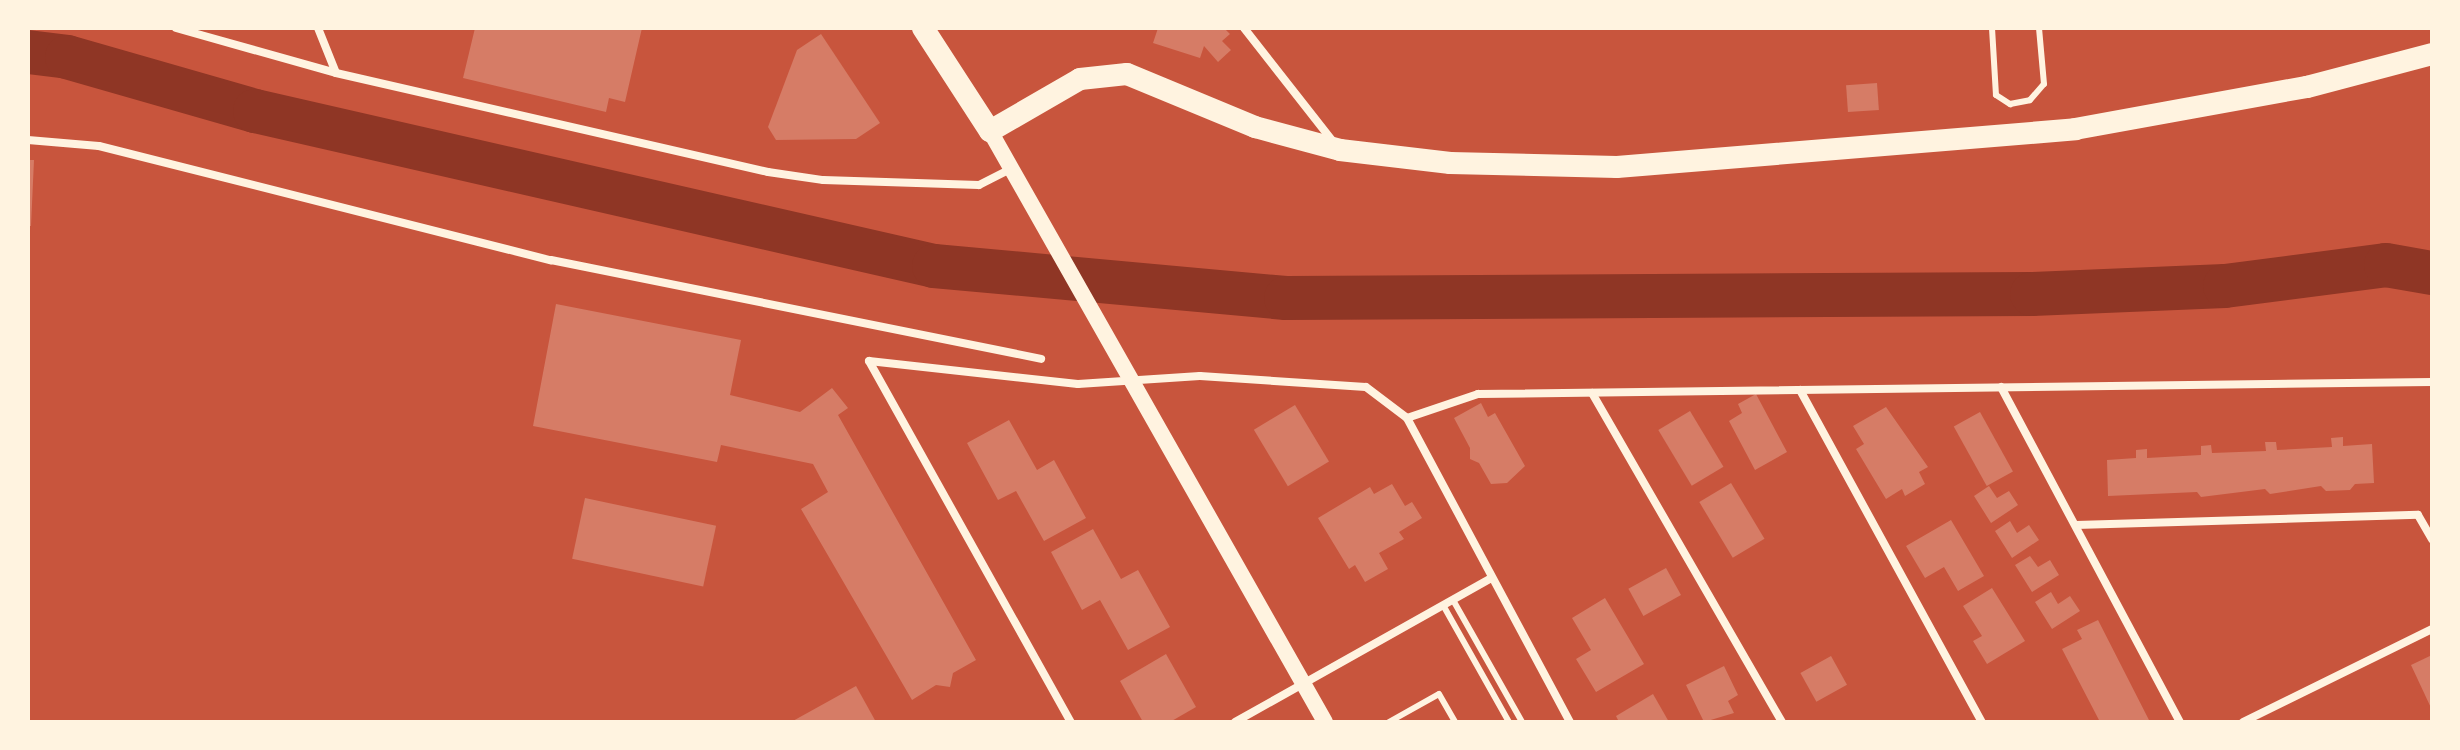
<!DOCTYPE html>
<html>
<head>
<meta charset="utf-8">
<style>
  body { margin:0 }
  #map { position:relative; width:2460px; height:750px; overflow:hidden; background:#c8553d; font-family:"Sofia Sans Condensed",sans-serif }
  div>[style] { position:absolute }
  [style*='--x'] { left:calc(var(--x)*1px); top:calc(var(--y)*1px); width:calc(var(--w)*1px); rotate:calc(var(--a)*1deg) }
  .river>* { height:44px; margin:-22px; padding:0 22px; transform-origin:22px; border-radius:22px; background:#8f3625 }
  .building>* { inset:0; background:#d67c66; transform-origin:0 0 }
  .service>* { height:6px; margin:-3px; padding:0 3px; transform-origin:3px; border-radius:3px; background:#fff3e0 }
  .minor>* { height:8px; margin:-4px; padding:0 4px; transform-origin:4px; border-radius:4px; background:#fff3e0 }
  .secondary>* { height:16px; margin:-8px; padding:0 8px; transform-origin:8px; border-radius:8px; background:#fff3e0 }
  .trunk>* { height:22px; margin:-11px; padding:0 11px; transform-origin:11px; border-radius:11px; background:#fff3e0 }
  span { translate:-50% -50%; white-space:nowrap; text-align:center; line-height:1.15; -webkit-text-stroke:8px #fff3e0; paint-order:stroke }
  .frame { position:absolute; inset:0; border:30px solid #fff3e0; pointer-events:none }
</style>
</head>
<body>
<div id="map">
  <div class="river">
    <div style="--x:28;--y:52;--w:39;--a:7"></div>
    <div style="--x:67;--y:57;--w:196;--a:16"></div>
    <div style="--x:255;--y:111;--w:696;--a:12.86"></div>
    <div style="--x:934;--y:266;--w:353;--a:5.2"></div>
    <div style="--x:1286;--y:298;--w:746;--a:-0.31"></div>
    <div style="--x:2032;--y:294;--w:193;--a:-2.4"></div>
    <div style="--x:2225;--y:286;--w:162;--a:-7.4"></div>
    <div style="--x:2386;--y:265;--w:47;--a:9.9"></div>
  </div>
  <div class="building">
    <div style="clip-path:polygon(475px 28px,642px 28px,625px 102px,609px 98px,606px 112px,463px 78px)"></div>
    <div style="clip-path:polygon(1158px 28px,1224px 28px,1230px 34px,1222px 41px,1231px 50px,1218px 62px,1204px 46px,1200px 58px,1153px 43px)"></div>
    <div style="clip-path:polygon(821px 34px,880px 123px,856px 139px,776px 140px,768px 127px,797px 50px)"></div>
    <div style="left:1877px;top:83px;width:27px;height:31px;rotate:86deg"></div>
    <div style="clip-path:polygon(28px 160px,34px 160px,31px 226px,28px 226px)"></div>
    <div style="clip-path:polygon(556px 304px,741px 340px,730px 395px,800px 412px,832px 388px,848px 408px,838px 415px,976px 660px,953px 673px,950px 687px,936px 685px,912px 700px,801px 509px,828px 492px,813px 464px,721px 445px,717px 462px,533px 426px)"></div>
    <div style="clip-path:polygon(1756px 394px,1787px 452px,1755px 470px,1729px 421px,1742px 413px,1738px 404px)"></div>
    <div style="clip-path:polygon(1481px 403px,1488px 417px,1495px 413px,1525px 466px,1507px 483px,1491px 484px,1479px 463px,1470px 459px,1470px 448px,1454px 418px)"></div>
    <div style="left:1295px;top:405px;width:66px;height:48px;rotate:59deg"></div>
    <div style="clip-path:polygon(1886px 407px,1928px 467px,1919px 472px,1925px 484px,1905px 496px,1902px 489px,1886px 499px,1856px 449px,1864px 444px,1853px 426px)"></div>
    <div style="left:1690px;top:411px;width:65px;height:37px;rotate:59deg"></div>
    <div style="left:1980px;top:412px;width:68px;height:30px;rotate:61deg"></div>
    <div style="clip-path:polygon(1009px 420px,1037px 470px,1054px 460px,1086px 518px,1044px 541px,1016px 491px,998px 500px,967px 443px)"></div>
    <div style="clip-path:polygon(2343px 437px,2343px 446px,2372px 444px,2374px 483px,2355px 484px,2350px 490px,2326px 491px,2321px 486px,2270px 494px,2265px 489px,2201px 497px,2197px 492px,2108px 496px,2107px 460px,2136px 458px,2136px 450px,2147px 449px,2147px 458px,2201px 455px,2201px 446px,2211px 445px,2212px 453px,2266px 451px,2265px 442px,2276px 442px,2277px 450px,2332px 447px,2331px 438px)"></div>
    <div style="left:1731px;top:483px;width:65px;height:37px;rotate:59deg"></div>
    <div style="clip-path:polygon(1392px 484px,1405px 506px,1412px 502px,1422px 518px,1399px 532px,1404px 539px,1379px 553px,1388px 569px,1365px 582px,1355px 565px,1349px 569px,1318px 518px,1370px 487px,1374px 494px)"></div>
    <div style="clip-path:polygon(1989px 486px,1997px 498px,2009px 491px,2018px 505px,1991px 523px,1974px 496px)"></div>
    <div style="left:585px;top:498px;width:134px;height:62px;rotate:12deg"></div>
    <div style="clip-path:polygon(1951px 520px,1984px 576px,1958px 591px,1944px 567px,1925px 578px,1906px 546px)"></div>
    <div style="clip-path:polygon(2010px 521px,2017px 533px,2029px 525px,2039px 540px,2012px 558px,1995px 531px)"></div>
    <div style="clip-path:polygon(1093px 529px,1121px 579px,1138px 570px,1170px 627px,1128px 650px,1100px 600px,1082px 610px,1051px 552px)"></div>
    <div style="clip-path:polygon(2030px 556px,2038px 567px,2050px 560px,2059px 575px,2032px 592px,2015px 565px)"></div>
    <div style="left:1666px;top:568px;width:31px;height:43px;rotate:61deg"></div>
    <div style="clip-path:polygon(1992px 588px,2025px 641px,1987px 664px,1973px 641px,1982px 636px,1963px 606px)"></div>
    <div style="clip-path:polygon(2051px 592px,2058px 604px,2070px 596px,2080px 611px,2052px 629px,2035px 602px)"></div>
    <div style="clip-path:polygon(1605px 598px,1644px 664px,1596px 692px,1576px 659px,1591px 650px,1572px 618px)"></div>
    <div style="clip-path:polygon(2098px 620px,2150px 722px,2100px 722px,2062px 649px,2082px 639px,2077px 630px)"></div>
    <div style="clip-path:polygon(1166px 654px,1196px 707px,1170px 722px,1143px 722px,1120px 681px)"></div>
    <div style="clip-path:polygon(2432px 655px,2432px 710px,2411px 665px)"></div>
    <div style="left:1831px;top:656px;width:33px;height:35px;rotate:61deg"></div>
    <div style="clip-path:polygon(1724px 666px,1738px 695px,1728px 701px,1734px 713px,1704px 722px,1686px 685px)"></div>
    <div style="clip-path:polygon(856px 686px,876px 722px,791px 722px)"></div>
    <div style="clip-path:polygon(1653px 694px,1669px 722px,1619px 722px,1616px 716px)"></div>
  </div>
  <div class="service">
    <div style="--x:1992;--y:28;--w:67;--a:86.6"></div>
    <div style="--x:1996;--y:95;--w:17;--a:33"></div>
    <div style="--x:2010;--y:104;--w:20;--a:-11"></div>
    <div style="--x:2030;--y:100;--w:21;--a:-49"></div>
    <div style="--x:2044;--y:84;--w:56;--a:-95.1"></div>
    <div style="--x:1453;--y:600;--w:140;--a:60.5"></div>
    <div style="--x:1443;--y:605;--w:134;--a:60.6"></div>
    <div style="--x:1389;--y:722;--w:57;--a:-29.2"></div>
    <div style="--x:1439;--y:694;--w:32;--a:60"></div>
  </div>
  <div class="minor">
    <div style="--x:176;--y:28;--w:166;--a:15.7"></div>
    <div style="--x:336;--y:73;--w:443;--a:12.9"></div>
    <div style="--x:768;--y:172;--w:56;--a:8.3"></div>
    <div style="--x:823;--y:180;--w:156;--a:1.8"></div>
    <div style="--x:979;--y:185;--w:37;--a:-27"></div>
    <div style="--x:318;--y:28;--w:48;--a:68.2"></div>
    <div style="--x:1244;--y:28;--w:147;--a:51.9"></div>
    <div style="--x:28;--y:140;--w:71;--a:4.8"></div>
    <div style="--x:99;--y:146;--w:466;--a:14.2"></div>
    <div style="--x:551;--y:260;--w:500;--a:11.4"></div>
    <div style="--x:869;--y:361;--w:210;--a:6.3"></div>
    <div style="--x:1078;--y:384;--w:122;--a:-3.8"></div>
    <div style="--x:1200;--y:376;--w:166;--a:3.8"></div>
    <div style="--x:1366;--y:387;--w:51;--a:37.1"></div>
    <div style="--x:1407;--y:418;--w:345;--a:61.8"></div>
    <div style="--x:869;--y:361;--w:414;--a:60.8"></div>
    <div style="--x:2001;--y:387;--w:380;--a:61.9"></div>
    <div style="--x:1800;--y:390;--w:379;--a:61.3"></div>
    <div style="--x:1592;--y:393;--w:380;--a:60"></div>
    <div style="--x:1407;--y:418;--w:75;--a:-18.7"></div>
    <div style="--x:1478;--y:394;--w:954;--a:-0.72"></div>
    <div style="--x:2076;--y:525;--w:342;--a:-1.7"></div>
    <div style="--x:2418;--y:515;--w:28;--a:60"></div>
    <div style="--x:1235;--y:722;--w:292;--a:-29.3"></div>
    <div style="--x:2243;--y:722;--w:211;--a:-26.2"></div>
  </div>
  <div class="secondary">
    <div style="--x:990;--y:131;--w:679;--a:60.45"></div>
  </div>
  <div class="trunk">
    <div style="--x:923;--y:28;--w:123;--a:57"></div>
    <div style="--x:990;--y:131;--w:104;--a:-30"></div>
    <div style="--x:1080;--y:79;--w:47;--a:-6.1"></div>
    <div style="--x:1127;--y:74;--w:139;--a:22.5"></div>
    <div style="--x:1255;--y:127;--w:88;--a:15.1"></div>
    <div style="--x:1340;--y:150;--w:111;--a:6.7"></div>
    <div style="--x:1450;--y:163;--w:167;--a:1.4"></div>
    <div style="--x:1617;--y:167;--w:460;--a:-4.7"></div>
    <div style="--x:2075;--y:129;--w:236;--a:-10.3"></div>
    <div style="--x:2307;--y:87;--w:129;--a:-14.8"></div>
  </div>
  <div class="frame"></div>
</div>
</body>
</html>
